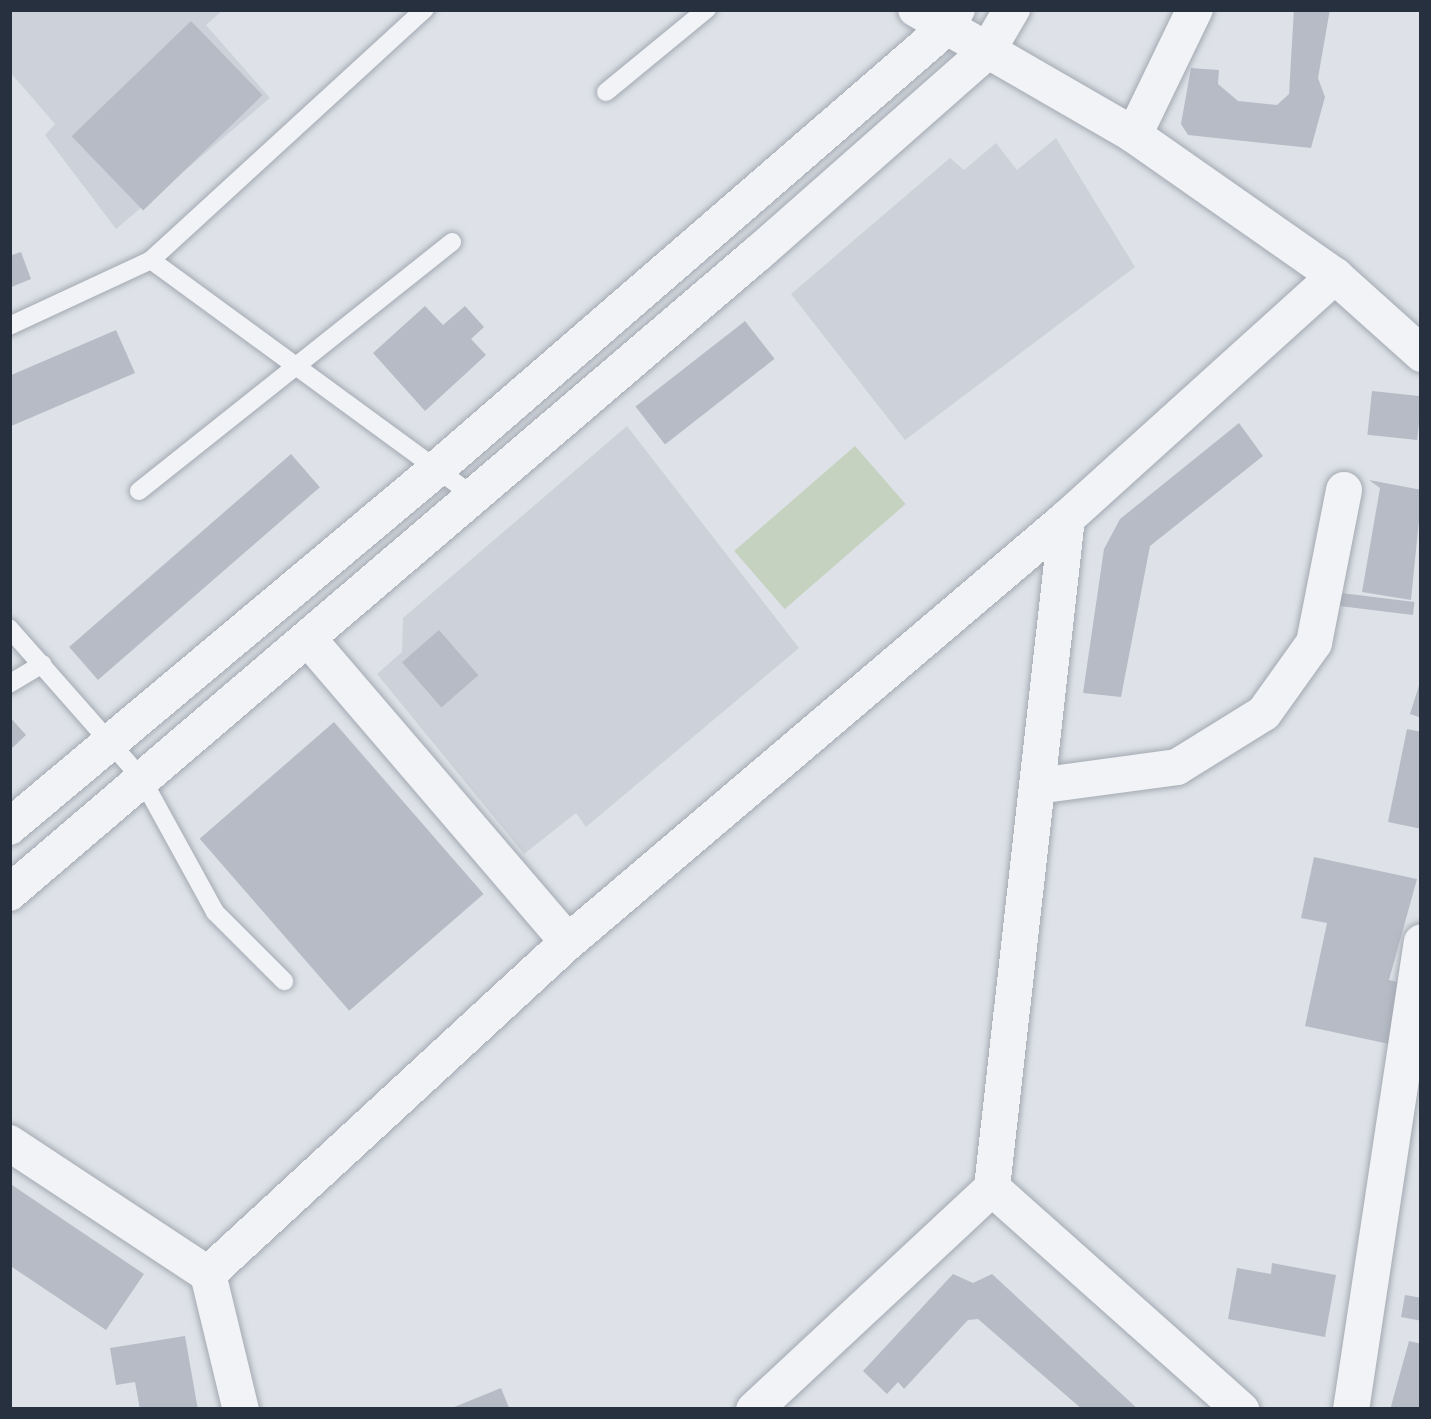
<!DOCTYPE html>
<html>
<head>
<meta charset="utf-8">
<style>
  body { margin:0 }
  #map { position:relative; width:1431px; height:1419px; overflow:hidden; background:#dee2e8; font-family:"Exo 2",sans-serif }
  div>[style] { position:absolute }
  [style*='--x'] { left:calc(var(--x)*1px); top:calc(var(--y)*1px); width:calc(var(--w)*1px); rotate:calc(var(--a)*1deg) }
  .built>* { inset:0; background:#ccd1da }
  .green>* { inset:0; background:#c4d2bf; transform-origin:0 0 }
  .building>* { inset:0; background:#b6bbc5; transform-origin:0 0 }
  .roads { filter:drop-shadow(0 0 3px #a3a9b2) drop-shadow(0 0 3px #a3a9b2) }
  .service>* { height:18px; margin:-9px; padding:0 9px; transform-origin:9px; border-radius:9px; background:#f1f3f6 }
  .minor>* { height:36px; margin:-18px; padding:0 18px; transform-origin:18px; border-radius:18px; background:#f1f3f6 }
  span { translate:-50% -50%; white-space:nowrap; text-align:center; line-height:1.15; -webkit-text-stroke:10px #eef1f6; paint-order:stroke }
  .frame { position:absolute; inset:0; border:12px solid #27303f; pointer-events:none }
</style>
</head>
<body>
<div id="map">
  <div class="built">
    <div style="clip-path:polygon(9px 9px,224px 9px,206px 25px,270px 98px,116px 229px,45px 135px,55px 124px,9px 71px)"></div>
    <div style="clip-path:polygon(1056px 138px,1135px 267px,905px 440px,791px 294px,950px 158px,964px 170px,996px 143px,1017px 170px)"></div>
    <div style="clip-path:polygon(627px 426px,799px 648px,586px 827px,576px 813px,524px 854px,377px 674px,402px 652px,403px 618px)"></div>
  </div>
  <div class="green">
    <div style="left:855px;top:446px;width:77px;height:160px;rotate:49deg"></div>
  </div>
  <div class="building">
    <div style="clip-path:polygon(1294px 9px,1330px 9px,1318px 78px,1325px 97px,1311px 148px,1188px 135px,1181px 124px,1191px 68px,1219px 70px,1218px 84px,1238px 101px,1277px 105px,1289px 94px)"></div>
    <div style="left:191px;top:21px;width:103px;height:166px;rotate:46deg"></div>
    <div style="clip-path:polygon(21px 252px,31px 279px,9px 288px,9px 256px)"></div>
    <div style="clip-path:polygon(425px 306px,443px 325px,465px 306px,484px 327px,471px 339px,486px 355px,425px 411px,373px 353px)"></div>
    <div style="left:745px;top:321px;width:48px;height:139px;rotate:52deg"></div>
    <div style="clip-path:polygon(116px 330px,135px 373px,9px 427px,9px 376px)"></div>
    <div style="left:1372px;top:391px;width:50px;height:44px;rotate:6deg"></div>
    <div style="clip-path:polygon(1239px 423px,1263px 456px,1150px 546px,1121px 697px,1083px 693px,1104px 549px,1120px 519px)"></div>
    <div style="left:291px;top:454px;width:44px;height:294px;rotate:49deg"></div>
    <div style="clip-path:polygon(1369px 480px,1422px 490px,1411px 600px,1362px 592px,1380px 488px)"></div>
    <div style="left:1341px;top:593px;width:74px;height:13px;rotate:7deg"></div>
    <div style="left:439px;top:630px;width:60px;height:49px;rotate:49deg"></div>
    <div style="clip-path:polygon(1421px 679px,1422px 679px,1422px 718px,1410px 714px)"></div>
    <div style="clip-path:polygon(9px 716px,26px 735px,9px 751px)"></div>
    <div style="left:334px;top:722px;width:228px;height:178px;rotate:49deg"></div>
    <div style="clip-path:polygon(1407px 729px,1422px 732px,1422px 829px,1388px 822px)"></div>
    <div style="clip-path:polygon(1314px 857px,1417px 879px,1389px 980px,1402px 983px,1389px 1044px,1305px 1026px,1327px 923px,1301px 918px)"></div>
    <div style="clip-path:polygon(9px 1183px,144px 1274px,106px 1330px,9px 1265px)"></div>
    <div style="clip-path:polygon(1272px 1263px,1336px 1275px,1325px 1337px,1228px 1319px,1237px 1268px,1271px 1274px)"></div>
    <div style="clip-path:polygon(953px 1274px,973px 1283px,992px 1274px,1139px 1410px,1083px 1410px,978px 1319px,968px 1320px,904px 1389px,898px 1382px,887px 1394px,863px 1371px)"></div>
    <div style="clip-path:polygon(1405px 1295px,1422px 1298px,1422px 1321px,1401px 1317px)"></div>
    <div style="clip-path:polygon(185px 1336px,198px 1410px,140px 1410px,135px 1382px,116px 1385px,110px 1348px)"></div>
    <div style="clip-path:polygon(1409px 1341px,1422px 1344px,1422px 1410px,1390px 1410px)"></div>
    <div style="clip-path:polygon(501px 1388px,510px 1410px,447px 1410px)"></div>
  </div>
  <div class="roads">
    <div class="service">
      <div style="--x:606;--y:92;--w:131;--a:-39.4"></div>
      <div style="--x:151;--y:260;--w:403;--a:36.2"></div>
      <div style="--x:9;--y:326;--w:157;--a:-24.9"></div>
      <div style="--x:151;--y:260;--w:372;--a:-42.5"></div>
      <div style="--x:139;--y:491;--w:400;--a:-38.5"></div>
      <div style="--x:9;--y:628;--w:201;--a:48.6"></div>
      <div style="--x:142;--y:779;--w:152;--a:61.2"></div>
      <div style="--x:215;--y:912;--w:98;--a:45"></div>
      <div style="--x:9;--y:684;--w:39;--a:-31"></div>
    </div>
    <div class="minor">
      <div style="--x:916;--y:9;--w:252;--a:30"></div>
      <div style="--x:1134;--y:135;--w:246;--a:35"></div>
      <div style="--x:1335;--y:276;--w:117;--a:41.9"></div>
      <div style="--x:1134;--y:135;--w:140;--a:-64.2"></div>
      <div style="--x:1067;--y:518;--w:674;--a:96.39"></div>
      <div style="--x:992;--y:1188;--w:334;--a:41.7"></div>
      <div style="--x:310;--y:641;--w:396;--a:49.4"></div>
      <div style="--x:1037;--y:786;--w:141;--a:-7.7"></div>
      <div style="--x:1177;--y:767;--w:102;--a:-31.8"></div>
      <div style="--x:1264;--y:713;--w:86;--a:-54.5"></div>
      <div style="--x:1314;--y:643;--w:156;--a:-78.9"></div>
      <div style="--x:9;--y:827;--w:561;--a:-39.94"></div>
      <div style="--x:439;--y:467;--w:672;--a:-40.9"></div>
      <div style="--x:947;--y:27;--w:21;--a:-61"></div>
      <div style="--x:9;--y:893;--w:984;--a:-40.51"></div>
      <div style="--x:757;--y:254;--w:308;--a:-41.4"></div>
      <div style="--x:988;--y:50;--w:48;--a:-59.7"></div>
      <div style="--x:9;--y:1143;--w:238;--a:33.4"></div>
      <div style="--x:208;--y:1274;--w:490;--a:-42.7"></div>
      <div style="--x:568;--y:942;--w:655;--a:-40.35"></div>
      <div style="--x:1067;--y:518;--w:361;--a:-42.1"></div>
      <div style="--x:208;--y:1274;--w:140;--a:76.4"></div>
      <div style="--x:754;--y:1410;--w:325;--a:-43"></div>
      <div style="--x:1351;--y:1410;--w:473;--a:-81.4"></div>
    </div>
  </div>
  <div class="frame"></div>
</div>
</body>
</html>
